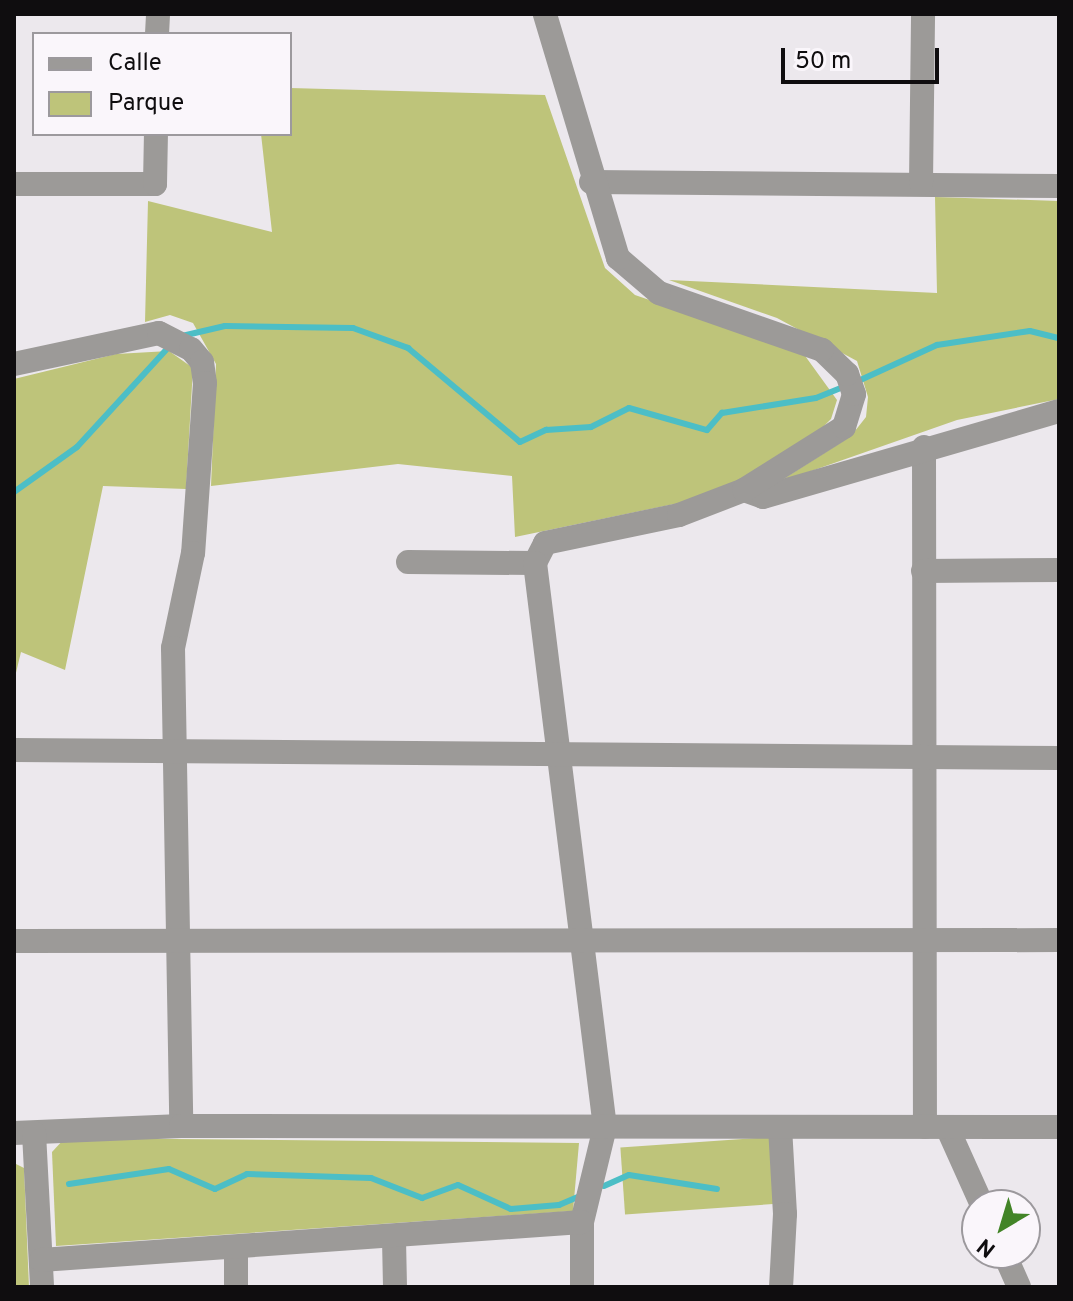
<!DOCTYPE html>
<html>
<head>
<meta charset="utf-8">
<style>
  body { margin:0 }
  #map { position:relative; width:1073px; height:1301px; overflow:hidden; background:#ece8ed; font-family:Overpass,sans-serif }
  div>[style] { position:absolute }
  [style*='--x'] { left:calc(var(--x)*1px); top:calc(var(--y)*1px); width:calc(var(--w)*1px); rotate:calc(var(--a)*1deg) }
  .green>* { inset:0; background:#bec47a; transform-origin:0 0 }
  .stream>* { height:6px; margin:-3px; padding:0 3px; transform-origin:3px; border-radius:3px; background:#4cbec6 }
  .minor>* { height:24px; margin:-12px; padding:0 12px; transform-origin:12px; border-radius:12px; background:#9c9a98 }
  span { translate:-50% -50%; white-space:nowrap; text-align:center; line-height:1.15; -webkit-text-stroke:8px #faf6fb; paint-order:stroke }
  .frame { position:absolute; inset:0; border:16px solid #0f0d0f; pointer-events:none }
  .legend { position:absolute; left:32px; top:32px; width:260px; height:104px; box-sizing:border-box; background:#faf6fb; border:2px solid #9c999d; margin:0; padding:10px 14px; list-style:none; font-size:24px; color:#0f0d0f }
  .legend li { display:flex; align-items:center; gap:16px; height:40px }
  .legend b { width:40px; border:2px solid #9c999d }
  .north { position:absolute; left:961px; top:1189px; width:80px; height:80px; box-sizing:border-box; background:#faf6fb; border:2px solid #9c999d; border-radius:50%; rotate:218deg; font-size:22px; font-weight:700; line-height:32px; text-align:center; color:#0f0d0f }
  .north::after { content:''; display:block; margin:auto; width:28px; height:36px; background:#428427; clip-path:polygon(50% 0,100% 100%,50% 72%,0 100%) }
  .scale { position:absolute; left:781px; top:48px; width:158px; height:36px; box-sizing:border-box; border:4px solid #0f0d0f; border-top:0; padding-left:10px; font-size:24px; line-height:28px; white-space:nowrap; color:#0f0d0f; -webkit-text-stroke:6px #faf6fb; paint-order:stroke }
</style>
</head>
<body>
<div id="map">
  <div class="green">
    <div style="clip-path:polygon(290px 88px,545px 95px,605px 268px,635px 295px,803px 353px,837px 400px,831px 419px,815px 435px,713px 496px,515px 537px,512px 476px,398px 464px,211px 486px,216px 364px,193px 323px,170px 315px,145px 322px,148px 201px,272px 232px,261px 134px,290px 134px)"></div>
    <div style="clip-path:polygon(935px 197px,1059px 201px,1059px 399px,957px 420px,777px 483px,851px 436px,866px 417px,868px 397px,857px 361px,777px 318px,669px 280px,937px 293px)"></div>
    <div style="clip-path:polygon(169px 351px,193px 368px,186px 489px,103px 486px,65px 670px,21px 652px,14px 681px,14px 379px,116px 354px)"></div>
    <div style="left:772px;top:1137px;width:67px;height:152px;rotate:86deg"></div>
    <div style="clip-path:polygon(65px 1138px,579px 1143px,573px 1211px,56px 1246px,52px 1152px)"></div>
    <div style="clip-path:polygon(14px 1163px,24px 1168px,29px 1287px,14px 1287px)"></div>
  </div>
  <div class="stream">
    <div style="--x:182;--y:336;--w:44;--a:-13.1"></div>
    <div style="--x:225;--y:326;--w:128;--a:0.9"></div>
    <div style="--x:353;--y:328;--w:59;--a:20"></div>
    <div style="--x:408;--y:348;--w:146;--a:40"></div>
    <div style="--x:520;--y:442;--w:29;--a:-25"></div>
    <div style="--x:546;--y:430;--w:45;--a:-3.8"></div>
    <div style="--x:591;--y:427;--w:42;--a:-26.6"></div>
    <div style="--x:629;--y:408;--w:81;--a:15.8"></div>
    <div style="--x:707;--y:430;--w:23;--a:-49"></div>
    <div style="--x:722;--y:413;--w:95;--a:-9.1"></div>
    <div style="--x:816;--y:398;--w:32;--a:-22"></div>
    <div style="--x:856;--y:382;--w:89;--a:-24.6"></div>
    <div style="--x:937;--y:345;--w:94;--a:-8.6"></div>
    <div style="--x:1030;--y:331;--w:30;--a:14"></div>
    <div style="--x:14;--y:492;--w:77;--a:-35.5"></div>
    <div style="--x:77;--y:447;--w:132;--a:-47.5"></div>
    <div style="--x:69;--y:1184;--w:101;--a:-8.5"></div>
    <div style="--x:169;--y:1169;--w:50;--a:23.5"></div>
    <div style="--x:215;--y:1189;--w:35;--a:-25"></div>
    <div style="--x:247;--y:1174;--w:124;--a:1.8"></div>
    <div style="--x:371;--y:1178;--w:55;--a:21.4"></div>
    <div style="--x:422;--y:1198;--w:38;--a:-20"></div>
    <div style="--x:458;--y:1185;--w:58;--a:24.4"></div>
    <div style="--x:511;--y:1209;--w:48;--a:-4.8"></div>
    <div style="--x:559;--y:1205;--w:21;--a:-23"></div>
    <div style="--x:604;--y:1186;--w:27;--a:-24"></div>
    <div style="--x:629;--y:1175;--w:89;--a:9"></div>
  </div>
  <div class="minor">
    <div style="--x:157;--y:34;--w:20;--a:-87"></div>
    <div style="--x:591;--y:182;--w:468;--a:0.5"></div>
    <div style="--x:921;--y:183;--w:169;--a:-89.3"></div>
    <div style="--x:14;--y:184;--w:141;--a:0"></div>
    <div style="--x:155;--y:184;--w:50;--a:-88.9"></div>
    <div style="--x:14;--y:364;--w:148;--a:-12.1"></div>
    <div style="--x:159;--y:333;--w:36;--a:27"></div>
    <div style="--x:191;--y:349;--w:17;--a:50"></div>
    <div style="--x:202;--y:362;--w:21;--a:82"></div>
    <div style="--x:205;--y:383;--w:170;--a:94"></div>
    <div style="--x:193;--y:553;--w:97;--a:101.9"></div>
    <div style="--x:173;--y:648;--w:478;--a:89"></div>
    <div style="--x:924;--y:447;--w:680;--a:89.92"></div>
    <div style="--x:744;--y:490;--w:20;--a:20"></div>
    <div style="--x:763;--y:497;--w:308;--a:-16.2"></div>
    <div style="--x:408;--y:562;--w:127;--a:0.5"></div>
    <div style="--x:535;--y:563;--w:22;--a:-63"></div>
    <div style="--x:545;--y:543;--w:137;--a:-11.8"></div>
    <div style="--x:679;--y:515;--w:70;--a:-21"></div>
    <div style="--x:744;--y:490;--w:118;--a:-32.2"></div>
    <div style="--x:844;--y:427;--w:34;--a:-73"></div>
    <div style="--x:854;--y:394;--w:21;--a:-109"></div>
    <div style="--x:847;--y:374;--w:35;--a:-136"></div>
    <div style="--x:822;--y:350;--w:173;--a:-160.7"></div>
    <div style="--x:659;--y:293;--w:54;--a:-139.5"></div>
    <div style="--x:618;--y:258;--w:255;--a:-106.7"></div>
    <div style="--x:535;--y:563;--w:568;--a:82.93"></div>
    <div style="--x:605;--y:1127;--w:98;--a:103.6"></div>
    <div style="--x:582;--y:1222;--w:65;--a:90"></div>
    <div style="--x:923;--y:571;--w:136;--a:-0.4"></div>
    <div style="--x:14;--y:750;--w:1045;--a:0.44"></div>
    <div style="--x:14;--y:941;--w:1045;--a:-0.05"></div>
    <div style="--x:780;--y:1127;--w:87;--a:86.7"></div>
    <div style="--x:785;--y:1214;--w:73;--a:93.1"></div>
    <div style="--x:947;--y:1127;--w:85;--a:65.8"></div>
    <div style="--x:14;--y:1133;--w:167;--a:-2.4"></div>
    <div style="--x:181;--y:1126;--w:878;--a:0.07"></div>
    <div style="--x:34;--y:1133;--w:154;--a:87"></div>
    <div style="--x:394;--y:1239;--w:48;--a:88.8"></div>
    <div style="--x:236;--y:1247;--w:40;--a:90"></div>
    <div style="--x:1004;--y:1253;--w:37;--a:66"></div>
    <div style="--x:41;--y:1260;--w:542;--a:-4.02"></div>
  </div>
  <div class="frame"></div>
  <ul class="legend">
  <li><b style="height:10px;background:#9c9a98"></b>Calle</li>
  <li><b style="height:22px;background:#bec47a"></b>Parque</li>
  </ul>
  <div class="north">N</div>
  <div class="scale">50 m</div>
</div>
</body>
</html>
